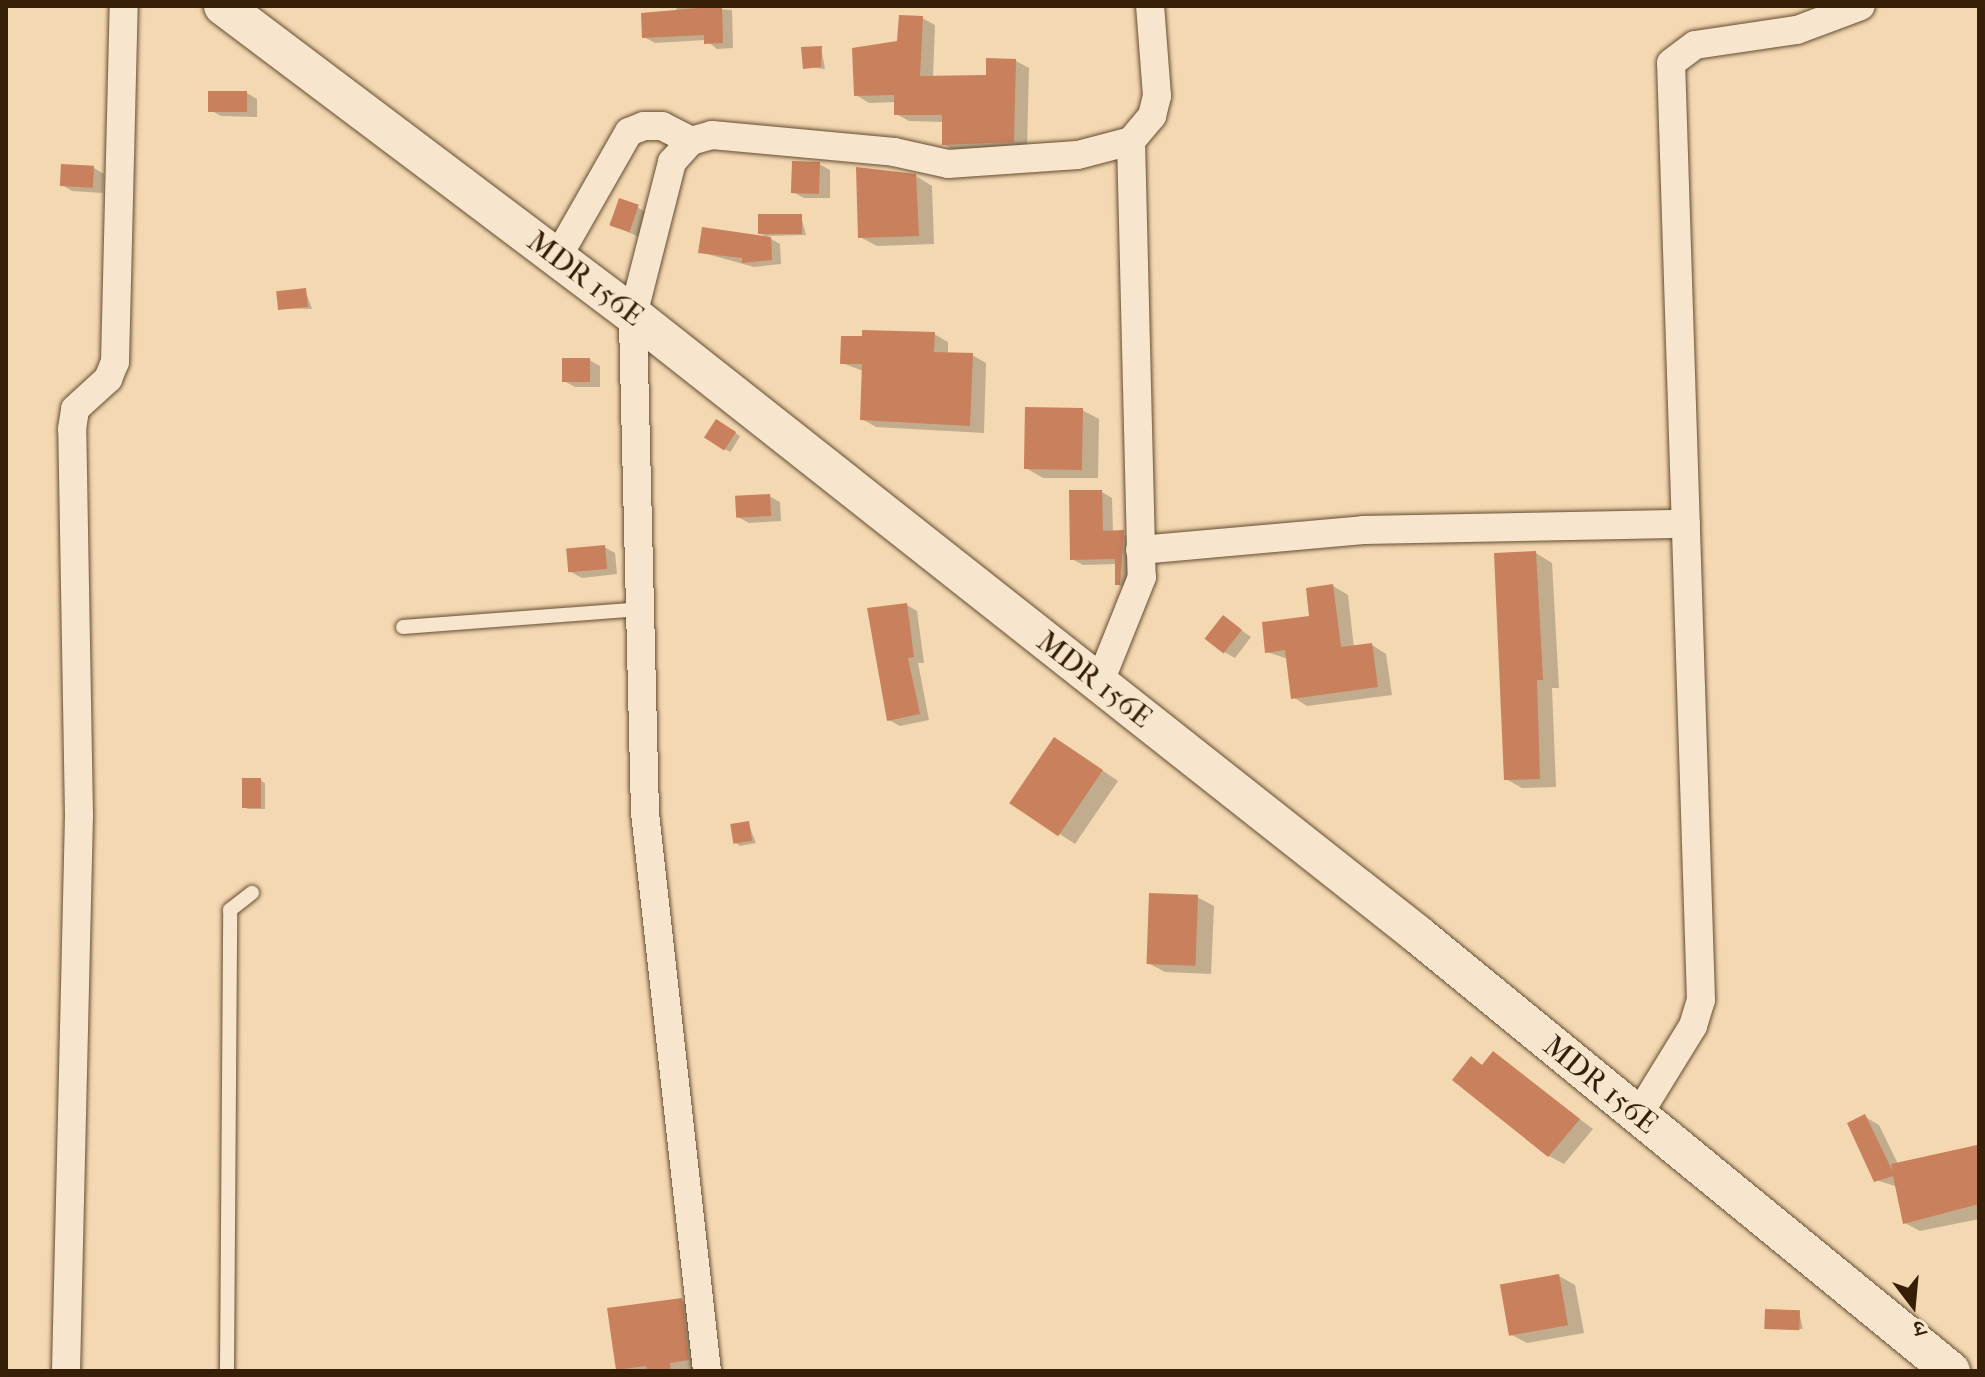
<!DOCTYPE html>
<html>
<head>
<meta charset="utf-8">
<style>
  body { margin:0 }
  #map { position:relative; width:1985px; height:1377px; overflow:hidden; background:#f3d8b2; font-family:"IM FELL French Canon","Noto Serif Devanagari",serif }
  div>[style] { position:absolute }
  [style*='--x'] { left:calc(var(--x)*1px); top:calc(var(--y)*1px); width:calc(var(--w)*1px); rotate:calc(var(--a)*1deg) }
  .shadow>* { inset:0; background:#0003; transform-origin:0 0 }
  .building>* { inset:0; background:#c9805c; transform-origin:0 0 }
  .roads { filter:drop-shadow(0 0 2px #654d31) drop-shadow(0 0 2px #654d31) }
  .lane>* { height:14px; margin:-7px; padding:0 7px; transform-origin:7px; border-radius:7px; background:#f7e6cd }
  .street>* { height:28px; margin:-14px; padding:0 14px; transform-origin:14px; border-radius:14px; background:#f7e6cd }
  .secondary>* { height:38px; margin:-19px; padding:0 19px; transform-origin:19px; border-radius:19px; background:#f7e6cd }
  span { translate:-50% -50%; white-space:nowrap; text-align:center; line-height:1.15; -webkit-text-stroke:7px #f7e6cd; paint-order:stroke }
  .street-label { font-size:30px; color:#361f06 }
  .frame { position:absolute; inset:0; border:8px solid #361f06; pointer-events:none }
  .north { position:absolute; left:1873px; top:1265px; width:80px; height:80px; -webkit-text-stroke:6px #f7e6cd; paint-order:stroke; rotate:164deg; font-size:22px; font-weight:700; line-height:32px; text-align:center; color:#361f06 }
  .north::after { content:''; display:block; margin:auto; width:28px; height:36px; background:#361f06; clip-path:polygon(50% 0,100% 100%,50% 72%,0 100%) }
</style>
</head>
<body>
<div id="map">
  <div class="shadow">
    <div style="clip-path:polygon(676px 6px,732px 10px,733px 48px,717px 49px,706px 40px,655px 43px,644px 37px,677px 13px)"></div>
    <div style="clip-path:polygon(922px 18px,935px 25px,933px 77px,988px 77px,1016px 61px,1029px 68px,1027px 149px,957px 152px,944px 144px,944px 122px,909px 121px,896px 114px,896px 102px,869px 103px,856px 95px)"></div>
    <div style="clip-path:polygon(821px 48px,825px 69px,805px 67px)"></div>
    <div style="clip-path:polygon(247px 93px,257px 99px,257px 117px,221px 116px,210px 110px)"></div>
    <div style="clip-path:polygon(819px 164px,830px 170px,830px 198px,804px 198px,793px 192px)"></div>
    <div style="clip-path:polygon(94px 168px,104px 174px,103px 193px,72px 191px,62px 185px)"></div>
    <div style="clip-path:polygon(916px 176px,932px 186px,934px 244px,877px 246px,860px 237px)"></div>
    <div style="left:620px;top:200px;width:32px;height:26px;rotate:24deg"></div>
    <div style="clip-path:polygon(801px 216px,806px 235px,766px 236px,780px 244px,781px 264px,754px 267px,700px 252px,769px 238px,761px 234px)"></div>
    <div style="clip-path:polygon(305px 290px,312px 309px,280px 308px)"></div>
    <div style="clip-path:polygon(934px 334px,948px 342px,948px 354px,972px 355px,986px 363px,984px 433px,876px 427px,862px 419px,863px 371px,842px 363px)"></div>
    <div style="clip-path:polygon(589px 360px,600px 366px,600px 387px,575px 387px,564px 381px)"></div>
    <div style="clip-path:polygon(1082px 410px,1099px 419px,1098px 478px,1043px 478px,1026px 468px)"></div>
    <div style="left:717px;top:422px;width:27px;height:19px;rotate:31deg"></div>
    <div style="clip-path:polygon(1102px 492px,1112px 498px,1113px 532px,1134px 538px,1128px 590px,1117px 584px,1117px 564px,1083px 565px,1072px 559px)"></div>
    <div style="clip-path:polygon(769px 496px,780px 502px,781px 521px,749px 523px,738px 517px)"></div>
    <div style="clip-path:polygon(604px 547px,615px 553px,617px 574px,582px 578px,571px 572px)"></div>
    <div style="clip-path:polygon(1536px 553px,1552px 563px,1559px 688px,1552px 688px,1556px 787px,1522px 788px,1506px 779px)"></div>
    <div style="clip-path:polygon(1333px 586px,1348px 595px,1354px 648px,1372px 645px,1386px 654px,1392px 695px,1307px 706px,1293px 697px,1288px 659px,1267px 652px,1311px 618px)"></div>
    <div style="clip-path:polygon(907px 605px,917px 611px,924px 663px,918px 663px,929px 720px,900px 726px,889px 720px)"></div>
    <div style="clip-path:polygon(1223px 617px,1251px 637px,1235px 658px,1224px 652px)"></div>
    <div style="clip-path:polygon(1071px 749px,1118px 781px,1075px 844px,1011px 802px)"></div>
    <div style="clip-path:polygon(260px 780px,265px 783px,265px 809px,248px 809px,244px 807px)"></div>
    <div style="clip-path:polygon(748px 823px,756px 843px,740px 846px,736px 843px)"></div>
    <div style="clip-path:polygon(1197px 897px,1214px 906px,1211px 974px,1165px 972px,1148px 963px)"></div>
    <div style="clip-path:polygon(1493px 1054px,1593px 1129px,1564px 1164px,1549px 1156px,1484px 1066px)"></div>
    <div style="clip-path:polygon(1865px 1117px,1879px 1125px,1898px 1164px,1979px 1149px,1979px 1219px,1920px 1231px,1905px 1223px,1898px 1187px,1876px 1180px)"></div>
    <div style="clip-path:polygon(1559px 1276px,1575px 1285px,1584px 1333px,1527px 1343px,1510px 1334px)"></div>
    <div style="clip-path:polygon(681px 1300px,698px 1310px,704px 1369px,617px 1369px)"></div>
    <div style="clip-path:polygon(1799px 1312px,1803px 1329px,1766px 1328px)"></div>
  </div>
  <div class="building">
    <div style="clip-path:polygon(722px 6px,723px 43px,704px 44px,704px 35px,642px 38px,641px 13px)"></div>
    <div style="clip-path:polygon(899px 15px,923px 16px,920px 76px,986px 75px,986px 58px,1016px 59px,1014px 142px,942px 145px,942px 115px,894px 115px,894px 95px,854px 96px,852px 48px,897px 41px)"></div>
    <div style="clip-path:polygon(822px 46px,821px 67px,803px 69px,801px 47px)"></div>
    <div style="left:208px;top:91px;width:39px;height:21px"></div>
    <div style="left:792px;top:161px;width:28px;height:32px;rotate:2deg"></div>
    <div style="left:61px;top:164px;width:33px;height:22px;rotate:3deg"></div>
    <div style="clip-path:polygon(856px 167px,916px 174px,919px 236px,858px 238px)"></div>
    <div style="left:619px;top:198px;width:21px;height:29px;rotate:19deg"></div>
    <div style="left:802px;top:214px;width:20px;height:44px;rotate:90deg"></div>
    <div style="clip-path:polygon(702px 227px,771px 237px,772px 260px,742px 263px,742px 258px,698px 253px)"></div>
    <div style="left:306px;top:288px;width:19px;height:30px;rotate:84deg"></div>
    <div style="clip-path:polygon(862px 330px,935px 332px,934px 352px,973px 353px,970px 426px,860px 420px,862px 364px,840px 364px,841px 336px,862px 336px)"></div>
    <div style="left:562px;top:358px;width:28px;height:24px"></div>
    <div style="left:1025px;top:407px;width:58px;height:62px;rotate:1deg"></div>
    <div style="left:716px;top:419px;width:24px;height:22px;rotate:33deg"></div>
    <div style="clip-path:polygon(1069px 490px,1102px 490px,1103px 531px,1124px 530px,1120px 585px,1115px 585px,1115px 559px,1070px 560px)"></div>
    <div style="left:770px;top:494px;width:22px;height:35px;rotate:87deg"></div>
    <div style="left:605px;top:545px;width:24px;height:39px;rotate:85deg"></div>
    <div style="clip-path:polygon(1536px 551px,1543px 680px,1537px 680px,1540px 779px,1504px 780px,1494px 553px)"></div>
    <div style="clip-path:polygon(1333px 584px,1341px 647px,1372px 643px,1378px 687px,1291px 699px,1285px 650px,1265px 653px,1262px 622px,1309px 616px,1306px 588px)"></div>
    <div style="clip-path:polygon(907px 603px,914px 657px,908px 658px,920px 714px,887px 721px,867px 608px)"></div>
    <div style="left:1223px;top:615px;width:24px;height:30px;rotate:38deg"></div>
    <div style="left:1054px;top:737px;width:59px;height:80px;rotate:34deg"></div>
    <div style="left:242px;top:778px;width:19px;height:30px"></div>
    <div style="left:749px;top:821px;width:20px;height:19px;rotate:81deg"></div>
    <div style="left:1149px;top:893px;width:49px;height:71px;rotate:2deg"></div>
    <div style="clip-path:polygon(1493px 1051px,1580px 1119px,1548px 1157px,1452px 1080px,1471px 1056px,1482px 1065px)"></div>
    <div style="clip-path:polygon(1865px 1114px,1893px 1172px,1891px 1164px,1977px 1145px,1979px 1204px,1903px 1224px,1893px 1176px,1874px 1182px,1847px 1123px)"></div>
    <div style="left:1559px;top:1274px;width:52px;height:60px;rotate:80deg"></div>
    <div style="clip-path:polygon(682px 1298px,689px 1360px,670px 1363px,671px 1371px,647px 1371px,646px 1366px,616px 1370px,607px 1308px)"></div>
    <div style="left:1765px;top:1309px;width:35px;height:20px;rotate:2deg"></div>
  </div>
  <div class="roads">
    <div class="lane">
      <div style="--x:403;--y:627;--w:238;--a:-4.3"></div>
      <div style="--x:227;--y:1371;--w:461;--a:-89.6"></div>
      <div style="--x:230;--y:910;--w:28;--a:-38"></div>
    </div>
    <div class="street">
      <div style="--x:1131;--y:141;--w:33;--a:-50"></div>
      <div style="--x:1152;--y:116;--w:21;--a:-76"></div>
      <div style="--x:1157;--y:96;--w:90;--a:-94.4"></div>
      <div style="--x:557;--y:258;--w:145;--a:-60.3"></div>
      <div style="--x:629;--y:132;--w:16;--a:-22"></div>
      <div style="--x:644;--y:126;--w:18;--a:0"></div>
      <div style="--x:662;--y:126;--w:33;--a:27"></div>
      <div style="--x:1140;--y:550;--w:224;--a:-5.1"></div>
      <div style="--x:1363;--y:530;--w:323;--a:-1.1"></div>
      <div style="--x:1637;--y:1117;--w:107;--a:-58.4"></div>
      <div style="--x:1693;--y:1026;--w:27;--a:-73"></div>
      <div style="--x:1701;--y:1000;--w:937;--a:-91.83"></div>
      <div style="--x:1671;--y:63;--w:30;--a:-37"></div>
      <div style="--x:1695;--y:45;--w:103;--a:-8.4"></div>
      <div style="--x:1797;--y:30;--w:68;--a:-20.6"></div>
      <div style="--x:66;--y:1371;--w:555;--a:-88.66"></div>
      <div style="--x:79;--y:816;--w:387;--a:-91"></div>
      <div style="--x:72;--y:429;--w:20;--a:-81"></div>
      <div style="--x:75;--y:409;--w:45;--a:-42.3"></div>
      <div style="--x:108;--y:379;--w:18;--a:-68"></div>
      <div style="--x:115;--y:362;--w:356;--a:-88.6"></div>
      <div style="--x:707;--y:1371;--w:561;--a:-96.34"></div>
      <div style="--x:645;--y:813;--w:498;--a:-91.4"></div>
      <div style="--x:633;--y:315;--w:158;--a:-75.7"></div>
      <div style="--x:672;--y:162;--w:28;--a:-48"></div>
      <div style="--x:691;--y:141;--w:22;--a:-16"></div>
      <div style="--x:712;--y:135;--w:183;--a:5.3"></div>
      <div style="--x:894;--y:152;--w:55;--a:12.5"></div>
      <div style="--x:948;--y:164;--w:130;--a:-4"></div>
      <div style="--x:1078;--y:155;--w:55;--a:-14.8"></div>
      <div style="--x:1131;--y:141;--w:436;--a:88.6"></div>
      <div style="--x:1142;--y:577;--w:115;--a:111.9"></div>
    </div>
    <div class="secondary">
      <div style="--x:223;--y:6;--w:513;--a:37"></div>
      <div style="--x:633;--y:315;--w:999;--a:38.29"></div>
      <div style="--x:1417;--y:934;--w:690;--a:39.3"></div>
    </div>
  </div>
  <div class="street-label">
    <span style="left:585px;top:279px;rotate:37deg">MDR 156E</span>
    <span style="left:1094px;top:680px;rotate:38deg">MDR 156E</span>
    <span style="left:1600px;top:1085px;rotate:39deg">MDR 156E</span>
  </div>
  <div class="frame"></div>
  <div class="north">उ</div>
</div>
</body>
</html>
